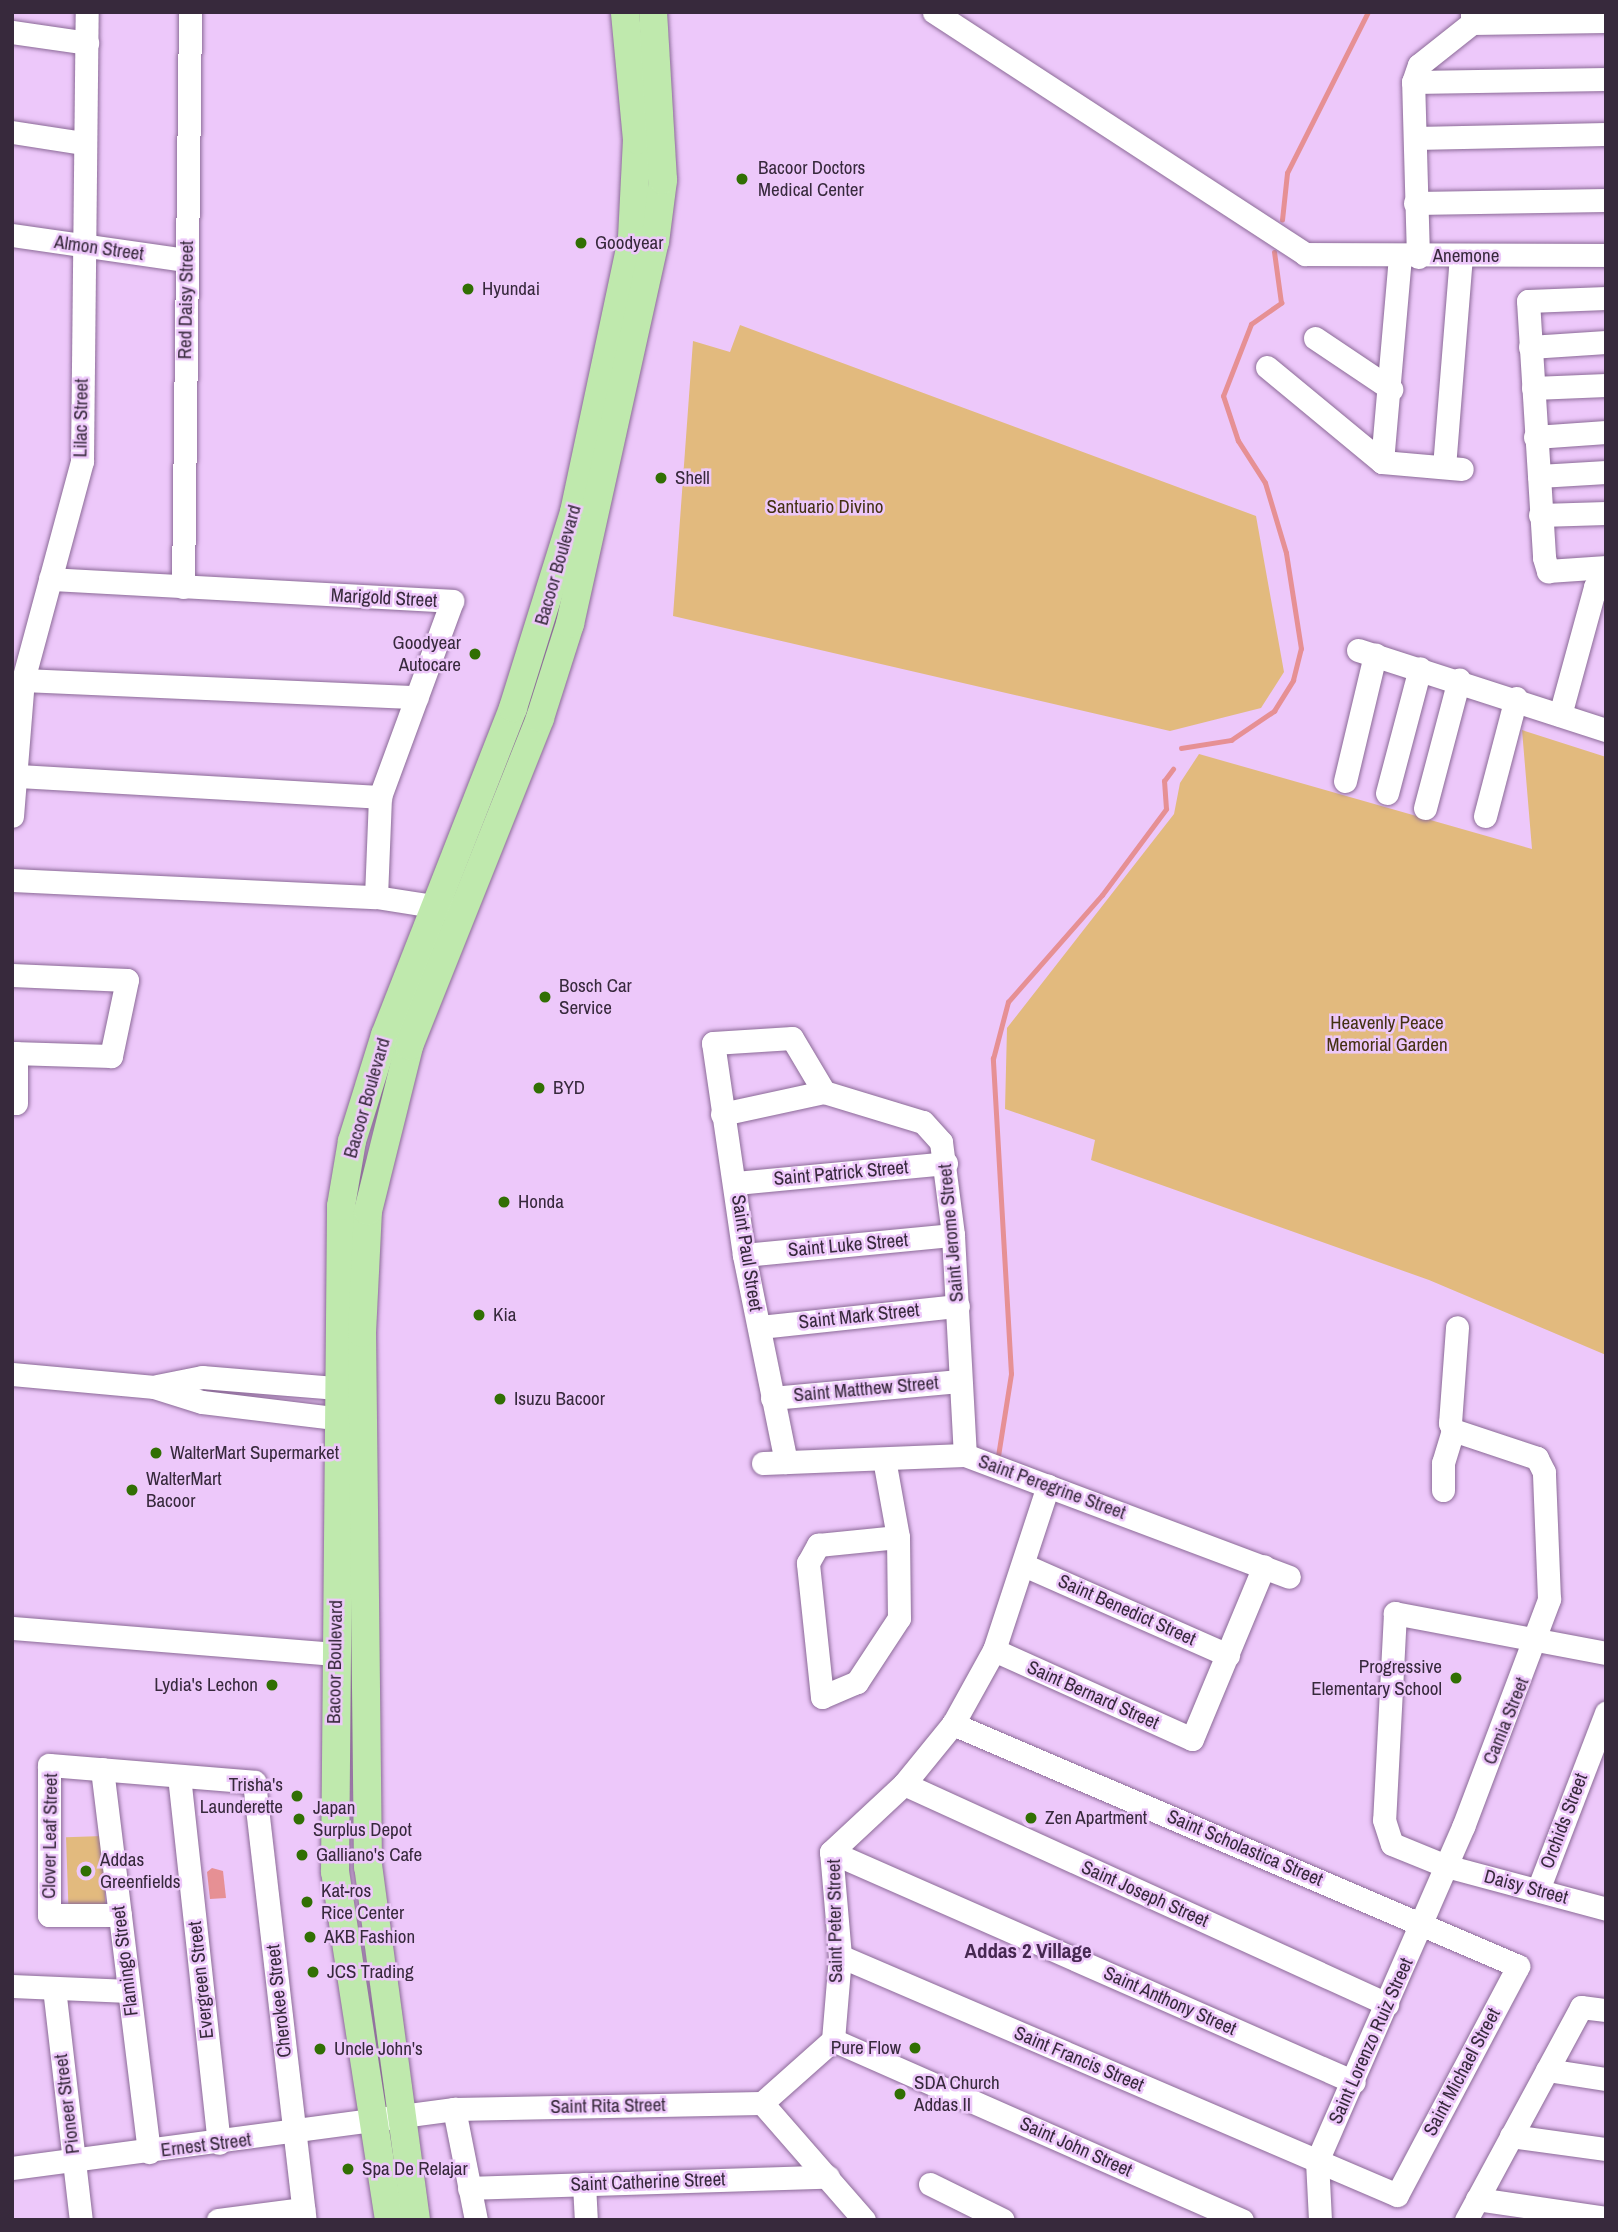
<!DOCTYPE html>
<html>
<head>
<meta charset="utf-8">
<style>
  body { margin:0 }
  #map { position:relative; width:1618px; height:2232px; overflow:hidden; background:#edc8fa; font-family:"Archivo Narrow",sans-serif }
  div>[style] { position:absolute }
  [style*='--x'] { left:calc(var(--x)*1px); top:calc(var(--y)*1px); width:calc(var(--w)*1px); rotate:calc(var(--a)*1deg) }
  .green>* { inset:0; background:#e2ba7e; transform-origin:0 0 }
  .water>* { inset:0; background:#e69094 }
  .stream>* { height:4.5px; margin:-2.25px; padding:0 2.25px; transform-origin:2.25px; border-radius:2.25px; background:#e69094 }
  .roads { filter:drop-shadow(0 0 2px #8b6a97) drop-shadow(0 0 2px #8b6a97) }
  .minor>* { height:23px; margin:-11.5px; padding:0 11.5px; transform-origin:11.5px; border-radius:11.5px; background:#fff }
  .major>* { height:28px; margin:-14px; padding:0 14px; transform-origin:14px; border-radius:14px; background:#bfe9ad }
  .dots>* { width:19px; height:19px; translate:-50% -50%; box-sizing:border-box; border:4px solid #edc8fa; border-radius:50% }
  span { translate:-50% -50%; white-space:nowrap; text-align:center; line-height:1.15; -webkit-text-stroke:5px #edc8fa; paint-order:stroke }
  .poi-label { font-size:19px; color:#37293c }
  .left { translate:0 -50%; text-align:left }
  .right { translate:-100% -50%; text-align:right }
  .street-label { font-size:19px; color:#37293c }
  .park-label { font-size:19px; color:#443112 }
  .neighbourhood-label { font-size:21px; color:#462851; font-weight:700 }
  .frame { position:absolute; inset:0; border:14px solid #37293c; pointer-events:none }
</style>
</head>
<body>
<div id="map">
  <div class="green">
    <div style="clip-path:polygon(740px 325px,1256px 516px,1284px 672px,1261px 708px,1170px 731px,673px 616px,693px 341px,730px 352px)"></div>
    <div style="clip-path:polygon(1522px 730px,1606px 757px,1606px 1355px,1429px 1280px,1091px 1160px,1095px 1140px,1005px 1109px,1007px 1028px,1174px 814px,1180px 783px,1199px 754px,1532px 849px)"></div>
    <div style="left:103px;top:1836px;width:69px;height:37px;rotate:88deg"></div>
  </div>
  <div class="water">
    <div style="clip-path:polygon(212px 1868px,223px 1871px,226px 1898px,210px 1899px,207px 1872px)"></div>
  </div>
  <div class="stream">
    <div style="--x:1282;--y:220;--w:47;--a:-83.9"></div>
    <div style="--x:1287;--y:173;--w:180;--a:-63.3"></div>
    <div style="--x:1181;--y:748;--w:51;--a:-9.1"></div>
    <div style="--x:1231;--y:740;--w:52;--a:-34"></div>
    <div style="--x:1274;--y:711;--w:36;--a:-58"></div>
    <div style="--x:1293;--y:680;--w:32;--a:-76"></div>
    <div style="--x:1301;--y:649;--w:97;--a:-98.9"></div>
    <div style="--x:1286;--y:553;--w:73;--a:-106.7"></div>
    <div style="--x:1265;--y:483;--w:50;--a:-122.7"></div>
    <div style="--x:1238;--y:441;--w:47;--a:-108.4"></div>
    <div style="--x:1223;--y:396;--w:77;--a:-68.7"></div>
    <div style="--x:1251;--y:324;--w:37;--a:-35"></div>
    <div style="--x:1281;--y:303;--w:51;--a:-97.8"></div>
    <div style="--x:998;--y:1456;--w:83;--a:-81"></div>
    <div style="--x:1011;--y:1374;--w:316;--a:-93.3"></div>
    <div style="--x:993;--y:1059;--w:59;--a:-75.3"></div>
    <div style="--x:1008;--y:1002;--w:142;--a:-48.7"></div>
    <div style="--x:1102;--y:895;--w:107;--a:-53.3"></div>
    <div style="--x:1166;--y:809;--w:28;--a:-94"></div>
    <div style="--x:1164;--y:781;--w:15;--a:-53"></div>
  </div>
  <div class="roads">
    <div class="minor">
      <div style="--x:934;--y:12;--w:443;--a:33.1"></div>
      <div style="--x:1305;--y:254;--w:301;--a:0.2"></div>
      <div style="--x:1472;--y:23;--w:134;--a:-0.9"></div>
      <div style="--x:12;--y:32;--w:76;--a:8.3"></div>
      <div style="--x:1413;--y:82;--w:193;--a:-0.9"></div>
      <div style="--x:12;--y:132;--w:71;--a:8.9"></div>
      <div style="--x:1415;--y:138;--w:191;--a:-1.2"></div>
      <div style="--x:1415;--y:203;--w:191;--a:-0.9"></div>
      <div style="--x:12;--y:235;--w:176;--a:8.2"></div>
      <div style="--x:1418;--y:257;--w:175;--a:-91.6"></div>
      <div style="--x:1413;--y:82;--w:18;--a:-71"></div>
      <div style="--x:1419;--y:65;--w:68;--a:-38.4"></div>
      <div style="--x:1472;--y:23;--w:11;--a:-90"></div>
      <div style="--x:1606;--y:298;--w:78;--a:177.8"></div>
      <div style="--x:1528;--y:301;--w:257;--a:86.4"></div>
      <div style="--x:1544;--y:558;--w:14;--a:73"></div>
      <div style="--x:1548;--y:571;--w:58;--a:-3.9"></div>
      <div style="--x:1315;--y:338;--w:92;--a:33.9"></div>
      <div style="--x:1530;--y:347;--w:76;--a:-3.8"></div>
      <div style="--x:1267;--y:367;--w:149;--a:39.6"></div>
      <div style="--x:1382;--y:462;--w:80;--a:5"></div>
      <div style="--x:1533;--y:388;--w:73;--a:-2.4"></div>
      <div style="--x:1535;--y:437;--w:71;--a:-4"></div>
      <div style="--x:1382;--y:462;--w:206;--a:-85"></div>
      <div style="--x:1444;--y:467;--w:211;--a:-85.4"></div>
      <div style="--x:1539;--y:476;--w:67;--a:-3.4"></div>
      <div style="--x:1540;--y:515;--w:66;--a:-1.7"></div>
      <div style="--x:50;--y:579;--w:403;--a:3.1"></div>
      <div style="--x:452;--y:601;--w:209;--a:110.2"></div>
      <div style="--x:380;--y:797;--w:100;--a:92.3"></div>
      <div style="--x:183;--y:587;--w:575;--a:-89.3"></div>
      <div style="--x:1358;--y:650;--w:261;--a:17.9"></div>
      <div style="--x:23;--y:680;--w:394;--a:2.5"></div>
      <div style="--x:1560;--y:715;--w:133;--a:-74.7"></div>
      <div style="--x:1595;--y:587;--w:11;--a:10"></div>
      <div style="--x:17;--y:776;--w:364;--a:3.3"></div>
      <div style="--x:1345;--y:781;--w:130;--a:-76.6"></div>
      <div style="--x:1387;--y:793;--w:129;--a:-75.2"></div>
      <div style="--x:1425;--y:808;--w:133;--a:-75.2"></div>
      <div style="--x:12;--y:816;--w:136;--a:-85.4"></div>
      <div style="--x:23;--y:680;--w:227;--a:-74.9"></div>
      <div style="--x:82;--y:461;--w:449;--a:-89.4"></div>
      <div style="--x:1485;--y:816;--w:122;--a:-75.3"></div>
      <div style="--x:12;--y:880;--w:364;--a:2.7"></div>
      <div style="--x:376;--y:897;--w:78;--a:8.9"></div>
      <div style="--x:12;--y:975;--w:115;--a:2.5"></div>
      <div style="--x:127;--y:980;--w:78;--a:101.9"></div>
      <div style="--x:111;--y:1056;--w:99;--a:-178.3"></div>
      <div style="--x:16;--y:1103;--w:50;--a:-90"></div>
      <div style="--x:722;--y:1114;--w:104;--a:-12.2"></div>
      <div style="--x:824;--y:1092;--w:103;--a:16.9"></div>
      <div style="--x:923;--y:1122;--w:27;--a:48"></div>
      <div style="--x:941;--y:1142;--w:94;--a:82.6"></div>
      <div style="--x:953;--y:1235;--w:220;--a:86.9"></div>
      <div style="--x:736;--y:1183;--w:211;--a:-5.4"></div>
      <div style="--x:744;--y:1255;--w:210;--a:-5.5"></div>
      <div style="--x:760;--y:1327;--w:199;--a:-6.1"></div>
      <div style="--x:12;--y:1374;--w:143;--a:5.2"></div>
      <div style="--x:154;--y:1387;--w:50;--a:17.4"></div>
      <div style="--x:202;--y:1402;--w:134;--a:6.9"></div>
      <div style="--x:157;--y:1386;--w:46;--a:-11.3"></div>
      <div style="--x:202;--y:1377;--w:133;--a:4.7"></div>
      <div style="--x:772;--y:1398;--w:188;--a:-5.2"></div>
      <div style="--x:884;--y:1459;--w:79;--a:79.8"></div>
      <div style="--x:898;--y:1537;--w:81;--a:89.3"></div>
      <div style="--x:899;--y:1618;--w:77;--a:123.3"></div>
      <div style="--x:857;--y:1682;--w:38;--a:157"></div>
      <div style="--x:822;--y:1697;--w:135;--a:-96"></div>
      <div style="--x:808;--y:1563;--w:21;--a:-61"></div>
      <div style="--x:818;--y:1545;--w:80;--a:-5.7"></div>
      <div style="--x:786;--y:1462;--w:211;--a:-101.5"></div>
      <div style="--x:744;--y:1255;--w:214;--a:-98.3"></div>
      <div style="--x:713;--y:1043;--w:79;--a:-3.6"></div>
      <div style="--x:792;--y:1038;--w:63;--a:59.3"></div>
      <div style="--x:763;--y:1463;--w:202;--a:-2.3"></div>
      <div style="--x:965;--y:1455;--w:346;--a:20.6"></div>
      <div style="--x:1443;--y:1490;--w:27;--a:-90"></div>
      <div style="--x:1443;--y:1463;--w:34;--a:-73"></div>
      <div style="--x:1026;--y:1566;--w:221;--a:23.8"></div>
      <div style="--x:12;--y:1628;--w:325;--a:4.6"></div>
      <div style="--x:994;--y:1650;--w:217;--a:24.2"></div>
      <div style="--x:1192;--y:1739;--w:187;--a:-67.4"></div>
      <div style="--x:1606;--y:1653;--w:215;--a:-169.3"></div>
      <div style="--x:1395;--y:1613;--w:207;--a:93"></div>
      <div style="--x:1384;--y:1820;--w:25;--a:72"></div>
      <div style="--x:1392;--y:1844;--w:58;--a:22.2"></div>
      <div style="--x:1446;--y:1866;--w:166;--a:15"></div>
      <div style="--x:102;--y:1769;--w:386;--a:83"></div>
      <div style="--x:179;--y:1776;--w:369;--a:83.8"></div>
      <div style="--x:904;--y:1784;--w:531;--a:24.49"></div>
      <div style="--x:831;--y:1852;--w:571;--a:23.74"></div>
      <div style="--x:1538;--y:1890;--w:190;--a:-69"></div>
      <div style="--x:120;--y:1915;--w:71;--a:180"></div>
      <div style="--x:49;--y:1915;--w:150;--a:-90"></div>
      <div style="--x:49;--y:1765;--w:206;--a:4.7"></div>
      <div style="--x:254;--y:1782;--w:441;--a:83.4"></div>
      <div style="--x:840;--y:1956;--w:606;--a:23.22"></div>
      <div style="--x:1397;--y:2195;--w:259;--a:-62.1"></div>
      <div style="--x:1518;--y:1966;--w:615;--a:-156.81"></div>
      <div style="--x:12;--y:1986;--w:117;--a:2.4"></div>
      <div style="--x:54;--y:1988;--w:234;--a:83.4"></div>
      <div style="--x:833;--y:2040;--w:447;--a:23.8"></div>
      <div style="--x:1547;--y:2070;--w:60;--a:8.7"></div>
      <div style="--x:762;--y:2103;--w:95;--a:-41.6"></div>
      <div style="--x:833;--y:2040;--w:84;--a:-85.2"></div>
      <div style="--x:840;--y:1956;--w:104;--a:-94.9"></div>
      <div style="--x:831;--y:1852;--w:100;--a:-43"></div>
      <div style="--x:904;--y:1784;--w:77;--a:-50.8"></div>
      <div style="--x:953;--y:1724;--w:85;--a:-61"></div>
      <div style="--x:994;--y:1650;--w:173;--a:-71.8"></div>
      <div style="--x:762;--y:2103;--w:155;--a:48.9"></div>
      <div style="--x:454;--y:2109;--w:113;--a:78.8"></div>
      <div style="--x:1511;--y:2136;--w:96;--a:7.8"></div>
      <div style="--x:12;--y:2168;--w:446;--a:-7.6"></div>
      <div style="--x:454;--y:2109;--w:308;--a:-1.1"></div>
      <div style="--x:584;--y:2184;--w:36;--a:87"></div>
      <div style="--x:930;--y:2184;--w:81;--a:26.3"></div>
      <div style="--x:469;--y:2188;--w:359;--a:-1.8"></div>
      <div style="--x:1477;--y:2199;--w:130;--a:8.4"></div>
      <div style="--x:218;--y:2220;--w:86;--a:-7.4"></div>
      <div style="--x:1320;--y:2220;--w:59;--a:-92.9"></div>
      <div style="--x:1317;--y:2161;--w:365;--a:-66.4"></div>
      <div style="--x:1463;--y:1827;--w:244;--a:-69.3"></div>
      <div style="--x:1549;--y:1599;--w:127;--a:-92.3"></div>
      <div style="--x:1544;--y:1472;--w:16;--a:-117"></div>
      <div style="--x:1537;--y:1458;--w:89;--a:-161.6"></div>
      <div style="--x:1453;--y:1430;--w:8;--a:-113"></div>
      <div style="--x:1450;--y:1423;--w:96;--a:-85.8"></div>
      <div style="--x:1466;--y:2220;--w:242;--a:-61.6"></div>
      <div style="--x:1581;--y:2007;--w:25;--a:7"></div>
    </div>
    <div class="major">
      <div style="--x:389;--y:2220;--w:352;--a:-98.8"></div>
      <div style="--x:335;--y:1872;--w:666;--a:-89.48"></div>
      <div style="--x:341;--y:1206;--w:66;--a:-80.4"></div>
      <div style="--x:352;--y:1141;--w:111;--a:-72.7"></div>
      <div style="--x:385;--y:1035;--w:351;--a:-68.6"></div>
      <div style="--x:513;--y:708;--w:205;--a:-72.7"></div>
      <div style="--x:574;--y:512;--w:280;--a:-78"></div>
      <div style="--x:632;--y:238;--w:98;--a:-87.1"></div>
      <div style="--x:637;--y:140;--w:129;--a:-95.4"></div>
      <div style="--x:416;--y:2220;--w:356;--a:-97.7"></div>
      <div style="--x:368;--y:1867;--w:534;--a:-90.64"></div>
      <div style="--x:362;--y:1333;--w:122;--a:-87.2"></div>
      <div style="--x:368;--y:1211;--w:170;--a:-76"></div>
      <div style="--x:409;--y:1046;--w:353;--a:-68.2"></div>
      <div style="--x:540;--y:718;--w:99;--a:-72.3"></div>
      <div style="--x:570;--y:624;--w:391;--a:-77.5"></div>
      <div style="--x:655;--y:242;--w:63;--a:-82.6"></div>
      <div style="--x:663;--y:180;--w:168;--a:-93.4"></div>
    </div>
  </div>
  <div class="dots">
    <div style="left:742px;top:179px;background:#316f03"></div>
    <div style="left:581px;top:243px;background:#316f03"></div>
    <div style="left:468px;top:289px;background:#316f03"></div>
    <div style="left:661px;top:478px;background:#316f03"></div>
    <div style="left:475px;top:654px;background:#316f03"></div>
    <div style="left:545px;top:997px;background:#316f03"></div>
    <div style="left:539px;top:1088px;background:#316f03"></div>
    <div style="left:504px;top:1202px;background:#316f03"></div>
    <div style="left:479px;top:1315px;background:#316f03"></div>
    <div style="left:500px;top:1399px;background:#316f03"></div>
    <div style="left:156px;top:1453px;background:#316f03"></div>
    <div style="left:132px;top:1490px;background:#316f03"></div>
    <div style="left:1456px;top:1678px;background:#316f03"></div>
    <div style="left:272px;top:1685px;background:#316f03"></div>
    <div style="left:297px;top:1796px;background:#316f03"></div>
    <div style="left:1031px;top:1818px;background:#316f03"></div>
    <div style="left:299px;top:1819px;background:#316f03"></div>
    <div style="left:302px;top:1855px;background:#316f03"></div>
    <div style="left:86px;top:1871px;background:#316f03"></div>
    <div style="left:307px;top:1902px;background:#316f03"></div>
    <div style="left:310px;top:1937px;background:#316f03"></div>
    <div style="left:313px;top:1972px;background:#316f03"></div>
    <div style="left:915px;top:2048px;background:#316f03"></div>
    <div style="left:320px;top:2049px;background:#316f03"></div>
    <div style="left:900px;top:2094px;background:#316f03"></div>
    <div style="left:348px;top:2169px;background:#316f03"></div>
  </div>
  <div class="poi-label">
    <span class="left" style="left:758px;top:179px">Bacoor Doctors<br>Medical Center</span>
    <span class="left" style="left:595px;top:243px">Goodyear</span>
    <span class="left" style="left:482px;top:289px">Hyundai</span>
    <span class="left" style="left:675px;top:478px">Shell</span>
    <span class="right" style="left:461px;top:654px">Goodyear<br>Autocare</span>
    <span class="left" style="left:559px;top:997px">Bosch Car<br>Service</span>
    <span class="left" style="left:553px;top:1088px">BYD</span>
    <span class="left" style="left:518px;top:1202px">Honda</span>
    <span class="left" style="left:493px;top:1315px">Kia</span>
    <span class="left" style="left:514px;top:1399px">Isuzu Bacoor</span>
    <span class="left" style="left:170px;top:1453px">WalterMart Supermarket</span>
    <span class="left" style="left:146px;top:1490px">WalterMart<br>Bacoor</span>
    <span class="right" style="left:1442px;top:1678px">Progressive<br>Elementary School</span>
    <span class="right" style="left:258px;top:1685px">Lydia's Lechon</span>
    <span class="right" style="left:283px;top:1796px">Trisha's<br>Launderette</span>
    <span class="left" style="left:313px;top:1819px">Japan<br>Surplus Depot</span>
    <span class="left" style="left:1045px;top:1818px">Zen Apartment</span>
    <span class="left" style="left:316px;top:1855px">Galliano's Cafe</span>
    <span class="left" style="left:100px;top:1871px">Addas<br>Greenfields</span>
    <span class="left" style="left:321px;top:1902px">Kat-ros<br>Rice Center</span>
    <span class="left" style="left:324px;top:1937px">AKB Fashion</span>
    <span class="left" style="left:327px;top:1972px">JCS Trading</span>
    <span class="right" style="left:901px;top:2048px">Pure Flow</span>
    <span class="left" style="left:334px;top:2049px">Uncle John's</span>
    <span class="left" style="left:914px;top:2094px">SDA Church<br>Addas II</span>
    <span class="left" style="left:362px;top:2169px">Spa De Relajar</span>
  </div>
  <div class="street-label">
    <span style="left:99px;top:248px;rotate:8deg">Almon Street</span>
    <span style="left:1466px;top:256px">Anemone</span>
    <span style="left:186px;top:300px;rotate:-89deg">Red Daisy Street</span>
    <span style="left:81px;top:418px;rotate:-89deg">Lilac Street</span>
    <span style="left:558px;top:565px;rotate:-74deg">Bacoor Boulevard</span>
    <span style="left:384px;top:598px;rotate:3deg">Marigold Street</span>
    <span style="left:367px;top:1098px;rotate:-74deg">Bacoor Boulevard</span>
    <span style="left:841px;top:1173px;rotate:-5deg">Saint Patrick Street</span>
    <span style="left:951px;top:1233px;rotate:-95deg">Saint Jerome Street</span>
    <span style="left:848px;top:1245px;rotate:-5deg">Saint Luke Street</span>
    <span style="left:747px;top:1253px;rotate:81deg">Saint Paul Street</span>
    <span style="left:859px;top:1316px;rotate:-6deg">Saint Mark Street</span>
    <span style="left:866px;top:1389px;rotate:-5deg">Saint Matthew Street</span>
    <span style="left:1052px;top:1487px;rotate:20deg">Saint Peregrine Street</span>
    <span style="left:1127px;top:1610px;rotate:24deg">Saint Benedict Street</span>
    <span style="left:335px;top:1662px;rotate:-89deg">Bacoor Boulevard</span>
    <span style="left:1093px;top:1695px;rotate:24deg">Saint Bernard Street</span>
    <span style="left:1506px;top:1721px;rotate:-68deg">Camia Street</span>
    <span style="left:1564px;top:1821px;rotate:-69deg">Orchids Street</span>
    <span style="left:50px;top:1836px;rotate:-89deg">Clover Leaf Street</span>
    <span style="left:1245px;top:1848px;rotate:23deg">Saint Scholastica Street</span>
    <span style="left:1526px;top:1887px;rotate:15deg">Daisy Street</span>
    <span style="left:1145px;top:1894px;rotate:24deg">Saint Joseph Street</span>
    <span style="left:835px;top:1921px;rotate:-91deg">Saint Peter Street</span>
    <span style="left:125px;top:1961px;rotate:-97deg">Flamingo Street</span>
    <span style="left:201px;top:1980px;rotate:-96deg">Evergreen Street</span>
    <span style="left:279px;top:2001px;rotate:-96deg">Cherokee Street</span>
    <span style="left:1170px;top:2001px;rotate:24deg">Saint Anthony Street</span>
    <span style="left:1371px;top:2041px;rotate:-66deg">Saint Lorenzo Ruiz Street</span>
    <span style="left:1079px;top:2059px;rotate:23deg">Saint Francis Street</span>
    <span style="left:1462px;top:2072px;rotate:-62deg">Saint Michael Street</span>
    <span style="left:67px;top:2104px;rotate:-97deg">Pioneer Street</span>
    <span style="left:608px;top:2106px;rotate:-1deg">Saint Rita Street</span>
    <span style="left:206px;top:2145px;rotate:-7deg">Ernest Street</span>
    <span style="left:1076px;top:2147px;rotate:24deg">Saint John Street</span>
    <span style="left:648px;top:2182px;rotate:-2deg">Saint Catherine Street</span>
  </div>
  <div class="park-label">
    <span style="left:825px;top:507px">Santuario Divino</span>
    <span style="left:1387px;top:1034px">Heavenly Peace<br>Memorial Garden</span>
  </div>
  <div class="neighbourhood-label">
    <span style="left:1028px;top:1951px">Addas 2 Village</span>
  </div>
  <div class="frame"></div>
</div>
</body>
</html>
